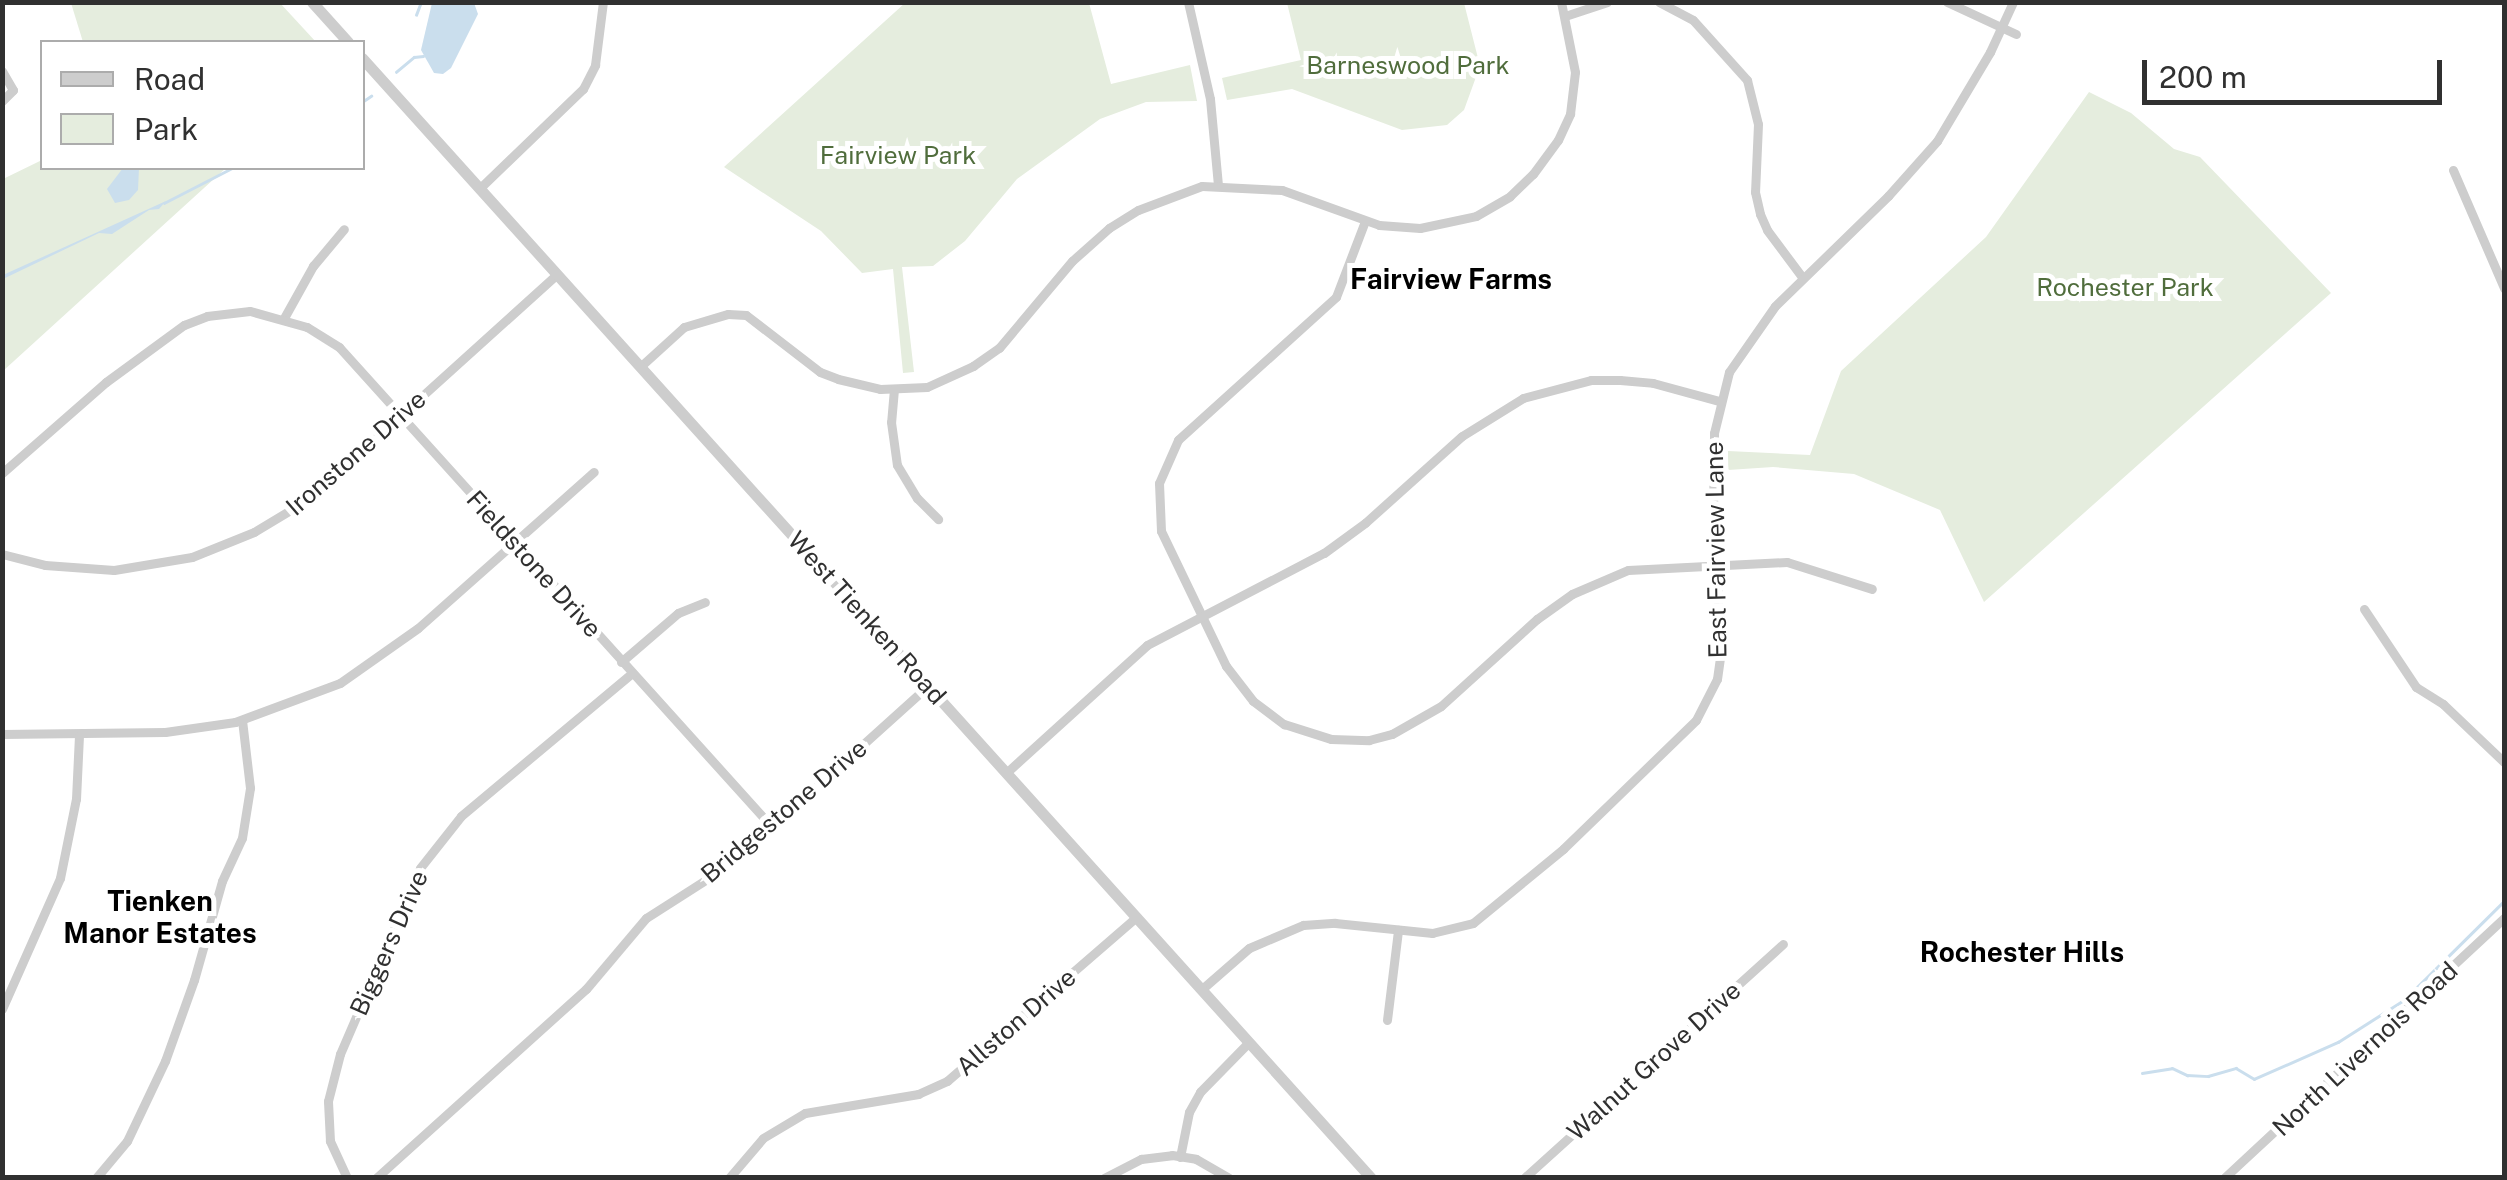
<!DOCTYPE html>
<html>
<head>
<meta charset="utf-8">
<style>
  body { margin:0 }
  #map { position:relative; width:2507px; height:1180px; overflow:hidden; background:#fff; font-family:"Public Sans",sans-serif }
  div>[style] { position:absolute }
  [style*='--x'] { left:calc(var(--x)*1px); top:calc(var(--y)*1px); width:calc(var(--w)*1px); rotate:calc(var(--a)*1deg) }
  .green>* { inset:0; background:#e5edde }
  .water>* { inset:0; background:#cadeed }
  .stream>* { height:2.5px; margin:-1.25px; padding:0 1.25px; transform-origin:1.25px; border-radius:1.25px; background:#cadeed }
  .minor>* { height:9px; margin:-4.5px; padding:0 4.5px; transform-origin:4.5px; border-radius:4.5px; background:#cdcdcd }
  .tertiary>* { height:11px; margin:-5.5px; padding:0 5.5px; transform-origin:5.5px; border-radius:5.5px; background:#cdcdcd }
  span { translate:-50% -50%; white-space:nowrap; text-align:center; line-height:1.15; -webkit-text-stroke:10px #fff; paint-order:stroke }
  .park-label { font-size:25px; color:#506d3c }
  .street-label { font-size:25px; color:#303030 }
  .neighbourhood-label { font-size:28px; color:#000; font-weight:700 }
  .frame { position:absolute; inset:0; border:5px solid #303030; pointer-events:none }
  .legend { position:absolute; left:40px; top:40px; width:325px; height:130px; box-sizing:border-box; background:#fff; border:2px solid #acacac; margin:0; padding:12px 18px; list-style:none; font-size:30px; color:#303030 }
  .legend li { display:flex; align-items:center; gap:20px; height:50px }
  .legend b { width:50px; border:2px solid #acacac }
  .scale { position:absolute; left:2142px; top:60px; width:300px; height:45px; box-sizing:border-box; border:5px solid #303030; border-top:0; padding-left:12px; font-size:30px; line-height:35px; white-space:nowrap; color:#303030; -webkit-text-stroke:8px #fff; paint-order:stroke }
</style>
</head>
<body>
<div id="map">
  <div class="green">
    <div style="clip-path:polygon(71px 3px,280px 3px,316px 42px,83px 42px)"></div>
    <div style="clip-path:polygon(905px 3px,1089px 3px,1111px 84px,1190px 65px,1197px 101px,1146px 102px,1100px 119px,1017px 179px,965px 241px,933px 266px,902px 267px,914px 372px,903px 373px,893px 269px,862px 273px,821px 231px,724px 167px)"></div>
    <div style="clip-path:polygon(1287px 3px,1464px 3px,1480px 66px,1464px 110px,1447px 125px,1402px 130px,1292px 89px,1227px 100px,1222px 78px,1301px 60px)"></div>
    <div style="clip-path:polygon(2089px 92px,2131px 113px,2174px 149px,2200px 157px,2331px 293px,1984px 602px,1940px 510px,1854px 474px,1773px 467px,1728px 470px,1728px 451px,1810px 455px,1841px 371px,1986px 237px)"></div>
    <div style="clip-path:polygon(42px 160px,42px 168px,226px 168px,3px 371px,3px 179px)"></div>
  </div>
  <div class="water">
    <div style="clip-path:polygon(432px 3px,474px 3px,478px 14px,451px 68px,443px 74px,434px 73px,421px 50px)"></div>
    <div style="clip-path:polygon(123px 168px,139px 168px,138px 190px,129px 200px,115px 203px,107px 189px)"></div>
    <div style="clip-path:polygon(166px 201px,159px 209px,149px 210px,112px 234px,99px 233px,3px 279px,3px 275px)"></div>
  </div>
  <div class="stream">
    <div style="--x:416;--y:15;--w:14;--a:-69"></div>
    <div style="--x:396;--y:72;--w:23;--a:-40"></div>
    <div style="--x:414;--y:57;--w:9;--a:-6"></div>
    <div style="--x:362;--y:102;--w:11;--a:-34"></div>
    <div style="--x:164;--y:203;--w:76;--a:-27.2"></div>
    <div style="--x:2142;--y:1073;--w:30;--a:-9"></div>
    <div style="--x:2172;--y:1068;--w:17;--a:25"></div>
    <div style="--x:2187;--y:1075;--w:21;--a:3"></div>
    <div style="--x:2208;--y:1076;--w:29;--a:-16"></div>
    <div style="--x:2236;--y:1068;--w:21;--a:31"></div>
    <div style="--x:2254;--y:1079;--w:92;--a:-23.8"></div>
    <div style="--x:2338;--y:1042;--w:78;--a:-32.5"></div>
    <div style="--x:2404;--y:1000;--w:141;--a:-44.7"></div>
  </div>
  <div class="minor">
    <div style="--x:1188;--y:2;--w:99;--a:77.2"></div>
    <div style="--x:1210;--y:99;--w:87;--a:84.7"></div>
    <div style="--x:1659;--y:2;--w:38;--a:28"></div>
    <div style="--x:1693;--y:20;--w:81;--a:48"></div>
    <div style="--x:1747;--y:80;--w:45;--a:76"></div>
    <div style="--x:1758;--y:124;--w:68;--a:92.5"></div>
    <div style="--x:1755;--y:192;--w:23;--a:77"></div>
    <div style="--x:1760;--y:214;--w:17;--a:66"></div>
    <div style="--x:1767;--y:230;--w:59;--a:53.3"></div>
    <div style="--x:1947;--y:2;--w:76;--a:24.9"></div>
    <div style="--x:1565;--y:16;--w:44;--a:-18.4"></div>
    <div style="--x:2;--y:71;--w:22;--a:60"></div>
    <div style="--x:13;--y:90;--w:16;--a:135"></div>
    <div style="--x:2453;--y:170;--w:129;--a:66.6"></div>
    <div style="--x:480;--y:188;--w:143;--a:-43.9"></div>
    <div style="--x:583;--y:89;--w:27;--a:-63"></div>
    <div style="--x:595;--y:65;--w:64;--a:-82.8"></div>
    <div style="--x:1365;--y:221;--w:81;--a:110.9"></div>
    <div style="--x:1336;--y:297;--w:213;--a:137.9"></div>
    <div style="--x:1178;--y:440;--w:47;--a:113.8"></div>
    <div style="--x:1159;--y:483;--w:48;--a:87.6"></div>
    <div style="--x:1161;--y:531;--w:150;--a:64.3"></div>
    <div style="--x:1226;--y:666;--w:44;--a:52.4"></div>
    <div style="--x:1253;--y:701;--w:39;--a:37"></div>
    <div style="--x:1284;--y:724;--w:49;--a:17.7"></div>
    <div style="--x:1331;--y:739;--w:38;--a:2"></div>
    <div style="--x:1369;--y:740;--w:24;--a:-15"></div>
    <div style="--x:1392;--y:734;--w:56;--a:-29.7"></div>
    <div style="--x:1441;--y:706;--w:130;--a:-42.2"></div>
    <div style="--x:1537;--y:619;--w:43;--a:-35.5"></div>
    <div style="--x:1572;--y:594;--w:61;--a:-23.2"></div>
    <div style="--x:1628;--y:570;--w:159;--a:-2.9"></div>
    <div style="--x:1787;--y:562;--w:89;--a:17.6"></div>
    <div style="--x:284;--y:318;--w:60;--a:-60.9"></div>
    <div style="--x:313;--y:266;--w:48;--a:-50"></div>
    <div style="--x:641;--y:366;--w:58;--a:-42.2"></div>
    <div style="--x:684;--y:327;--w:46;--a:-16.5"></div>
    <div style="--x:728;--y:314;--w:18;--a:3"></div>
    <div style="--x:746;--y:315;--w:93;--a:37.6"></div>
    <div style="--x:820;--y:372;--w:19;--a:21"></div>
    <div style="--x:838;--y:379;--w:43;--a:13.4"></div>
    <div style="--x:880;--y:389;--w:47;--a:-2.4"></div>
    <div style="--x:927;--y:387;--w:51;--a:-24.5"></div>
    <div style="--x:973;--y:366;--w:32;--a:-35"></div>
    <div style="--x:999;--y:348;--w:114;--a:-50"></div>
    <div style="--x:1072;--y:261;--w:50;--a:-41.7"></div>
    <div style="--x:1109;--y:228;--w:34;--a:-32"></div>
    <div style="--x:1138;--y:210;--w:68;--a:-20.6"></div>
    <div style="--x:1202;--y:186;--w:80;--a:2.9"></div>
    <div style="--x:1282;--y:190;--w:103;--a:19.8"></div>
    <div style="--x:1379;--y:225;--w:41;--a:4.2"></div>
    <div style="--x:1420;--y:228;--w:57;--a:-12.1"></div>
    <div style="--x:1476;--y:216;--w:39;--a:-30"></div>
    <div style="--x:1510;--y:196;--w:32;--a:-44"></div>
    <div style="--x:1533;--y:174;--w:42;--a:-53.7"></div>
    <div style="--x:1558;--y:140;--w:29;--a:-65"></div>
    <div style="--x:1570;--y:114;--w:42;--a:-83.2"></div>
    <div style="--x:1575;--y:72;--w:71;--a:-101.3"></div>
    <div style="--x:894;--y:389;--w:33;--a:95"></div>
    <div style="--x:891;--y:422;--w:43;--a:82.1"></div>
    <div style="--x:897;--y:465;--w:39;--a:59"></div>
    <div style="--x:917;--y:498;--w:30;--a:45"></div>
    <div style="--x:2;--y:473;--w:138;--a:-41.2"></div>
    <div style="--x:106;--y:382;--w:97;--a:-36.2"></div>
    <div style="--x:184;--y:325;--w:25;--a:-21"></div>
    <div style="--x:207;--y:316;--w:43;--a:-6.6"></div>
    <div style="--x:250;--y:311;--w:59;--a:15.7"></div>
    <div style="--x:307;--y:327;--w:38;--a:32"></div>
    <div style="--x:339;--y:347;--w:646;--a:47.95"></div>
    <div style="--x:2;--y:554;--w:44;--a:14.3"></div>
    <div style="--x:45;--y:565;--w:69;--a:4.1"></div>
    <div style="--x:114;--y:570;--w:79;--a:-9.5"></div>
    <div style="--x:192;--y:557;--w:67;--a:-22"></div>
    <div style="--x:254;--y:532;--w:62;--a:-31.1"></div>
    <div style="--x:307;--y:500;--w:337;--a:-42.1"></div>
    <div style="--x:2364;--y:609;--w:94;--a:56.3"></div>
    <div style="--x:2416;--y:687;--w:32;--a:32"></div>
    <div style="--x:2443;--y:704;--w:84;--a:43.6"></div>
    <div style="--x:621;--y:662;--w:75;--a:-40.7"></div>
    <div style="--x:678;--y:613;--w:29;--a:-22"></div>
    <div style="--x:2;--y:734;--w:163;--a:-0.7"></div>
    <div style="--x:165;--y:732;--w:71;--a:-8.1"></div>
    <div style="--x:235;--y:722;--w:112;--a:-20.4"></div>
    <div style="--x:340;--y:683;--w:95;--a:-35.2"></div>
    <div style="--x:418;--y:628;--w:235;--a:-41.6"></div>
    <div style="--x:1006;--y:773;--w:190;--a:-42.2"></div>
    <div style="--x:1147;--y:645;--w:199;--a:-27.5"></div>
    <div style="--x:1324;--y:553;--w:51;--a:-36.2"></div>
    <div style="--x:1365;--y:523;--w:130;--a:-41.9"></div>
    <div style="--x:1462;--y:436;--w:72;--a:-31.9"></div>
    <div style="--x:1523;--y:398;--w:70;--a:-14.8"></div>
    <div style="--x:1591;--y:380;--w:29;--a:0"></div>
    <div style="--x:1620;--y:380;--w:33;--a:5"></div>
    <div style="--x:1653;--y:383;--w:68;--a:15.3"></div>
    <div style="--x:1202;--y:989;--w:62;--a:-41.1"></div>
    <div style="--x:1249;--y:948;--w:59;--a:-23.1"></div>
    <div style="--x:1303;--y:925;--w:32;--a:-4"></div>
    <div style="--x:1335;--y:923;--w:98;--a:5.9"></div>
    <div style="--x:1432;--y:933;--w:42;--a:-13.7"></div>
    <div style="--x:1473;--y:923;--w:117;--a:-39.4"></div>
    <div style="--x:1563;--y:849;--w:185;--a:-44.1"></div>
    <div style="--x:1696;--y:720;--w:46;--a:-62.9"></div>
    <div style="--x:1717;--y:679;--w:28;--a:-82"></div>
    <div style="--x:1721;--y:651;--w:133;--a:-93.4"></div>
    <div style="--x:1713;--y:518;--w:85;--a:-89.3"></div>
    <div style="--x:1714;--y:433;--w:63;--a:-76.2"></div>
    <div style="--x:1729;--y:372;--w:80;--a:-55.1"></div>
    <div style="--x:1775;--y:306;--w:158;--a:-44.2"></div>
    <div style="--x:1888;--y:196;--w:74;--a:-48.3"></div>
    <div style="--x:1937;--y:141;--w:104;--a:-59.2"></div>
    <div style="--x:1990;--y:52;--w:55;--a:-65.3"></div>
    <div style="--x:2;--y:1009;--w:143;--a:-66.1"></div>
    <div style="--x:60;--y:878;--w:81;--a:-78.6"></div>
    <div style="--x:76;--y:799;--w:63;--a:-87.3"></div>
    <div style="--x:1387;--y:1020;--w:91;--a:-83"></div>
    <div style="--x:1180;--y:1157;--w:46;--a:-78.7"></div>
    <div style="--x:1189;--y:1112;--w:23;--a:-61"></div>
    <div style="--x:1200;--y:1092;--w:70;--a:-45.6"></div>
    <div style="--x:96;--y:1178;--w:48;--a:-50"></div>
    <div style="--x:127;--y:1141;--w:89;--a:-64.6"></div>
    <div style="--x:165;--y:1061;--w:86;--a:-70.3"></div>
    <div style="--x:194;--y:980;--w:103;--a:-74.2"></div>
    <div style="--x:222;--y:881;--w:47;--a:-65.1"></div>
    <div style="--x:242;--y:838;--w:51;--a:-80.9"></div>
    <div style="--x:250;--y:788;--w:68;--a:-96.7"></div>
    <div style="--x:347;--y:1178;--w:41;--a:-114.7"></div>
    <div style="--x:330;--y:1141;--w:40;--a:-92.9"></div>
    <div style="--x:328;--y:1101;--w:49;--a:-75.7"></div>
    <div style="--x:340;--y:1054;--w:202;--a:-66.7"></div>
    <div style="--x:420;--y:868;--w:66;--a:-51.7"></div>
    <div style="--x:461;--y:816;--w:223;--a:-39.9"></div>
    <div style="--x:376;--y:1178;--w:283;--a:-42"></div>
    <div style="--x:586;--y:989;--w:93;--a:-49.8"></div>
    <div style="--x:646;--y:918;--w:98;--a:-32.6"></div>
    <div style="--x:729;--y:865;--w:268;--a:-42"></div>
    <div style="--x:729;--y:1178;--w:52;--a:-49.6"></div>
    <div style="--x:763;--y:1138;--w:49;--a:-30.8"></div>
    <div style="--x:805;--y:1113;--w:115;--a:-9.5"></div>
    <div style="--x:918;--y:1094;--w:32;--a:-24"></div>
    <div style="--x:947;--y:1081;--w:250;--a:-40.9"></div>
    <div style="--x:1104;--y:1178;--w:42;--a:-27.2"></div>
    <div style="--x:1141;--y:1159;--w:31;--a:-7"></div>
    <div style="--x:1172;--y:1155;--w:24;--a:9"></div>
    <div style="--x:1196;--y:1159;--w:38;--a:30"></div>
    <div style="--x:1524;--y:1178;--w:349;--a:-42.1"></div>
    <div style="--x:2224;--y:1178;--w:382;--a:-42.9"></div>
  </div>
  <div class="tertiary">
    <div style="--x:312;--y:2;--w:54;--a:48"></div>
    <div style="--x:362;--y:58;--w:1507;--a:47.98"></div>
  </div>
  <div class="park-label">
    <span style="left:1408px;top:65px">Barneswood Park</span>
    <span style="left:898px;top:155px">Fairview Park</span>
    <span style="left:2125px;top:287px">Rochester Park</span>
  </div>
  <div class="street-label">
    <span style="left:356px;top:453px;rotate:-41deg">Ironstone Drive</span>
    <span style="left:1716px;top:550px;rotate:-91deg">East Fairview Lane</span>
    <span style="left:534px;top:564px;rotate:48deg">Fieldstone Drive</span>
    <span style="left:867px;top:618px;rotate:48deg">West Tienken Road</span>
    <span style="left:784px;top:811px;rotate:-40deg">Bridgestone Drive</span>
    <span style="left:389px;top:943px;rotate:-66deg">Biggers Drive</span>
    <span style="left:1016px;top:1022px;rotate:-41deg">Allston Drive</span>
    <span style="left:2365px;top:1049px;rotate:-43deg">North Livernois Road</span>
    <span style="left:1654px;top:1061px;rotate:-42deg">Walnut Grove Drive</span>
  </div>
  <div class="neighbourhood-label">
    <span style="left:1451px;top:279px">Fairview Farms</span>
    <span style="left:160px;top:917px">Tienken<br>Manor Estates</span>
    <span style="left:2022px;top:952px">Rochester Hills</span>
  </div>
  <div class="frame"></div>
  <ul class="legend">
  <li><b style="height:12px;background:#cdcdcd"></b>Road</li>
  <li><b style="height:28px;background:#e5edde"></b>Park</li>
  </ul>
  <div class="scale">200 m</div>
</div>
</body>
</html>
